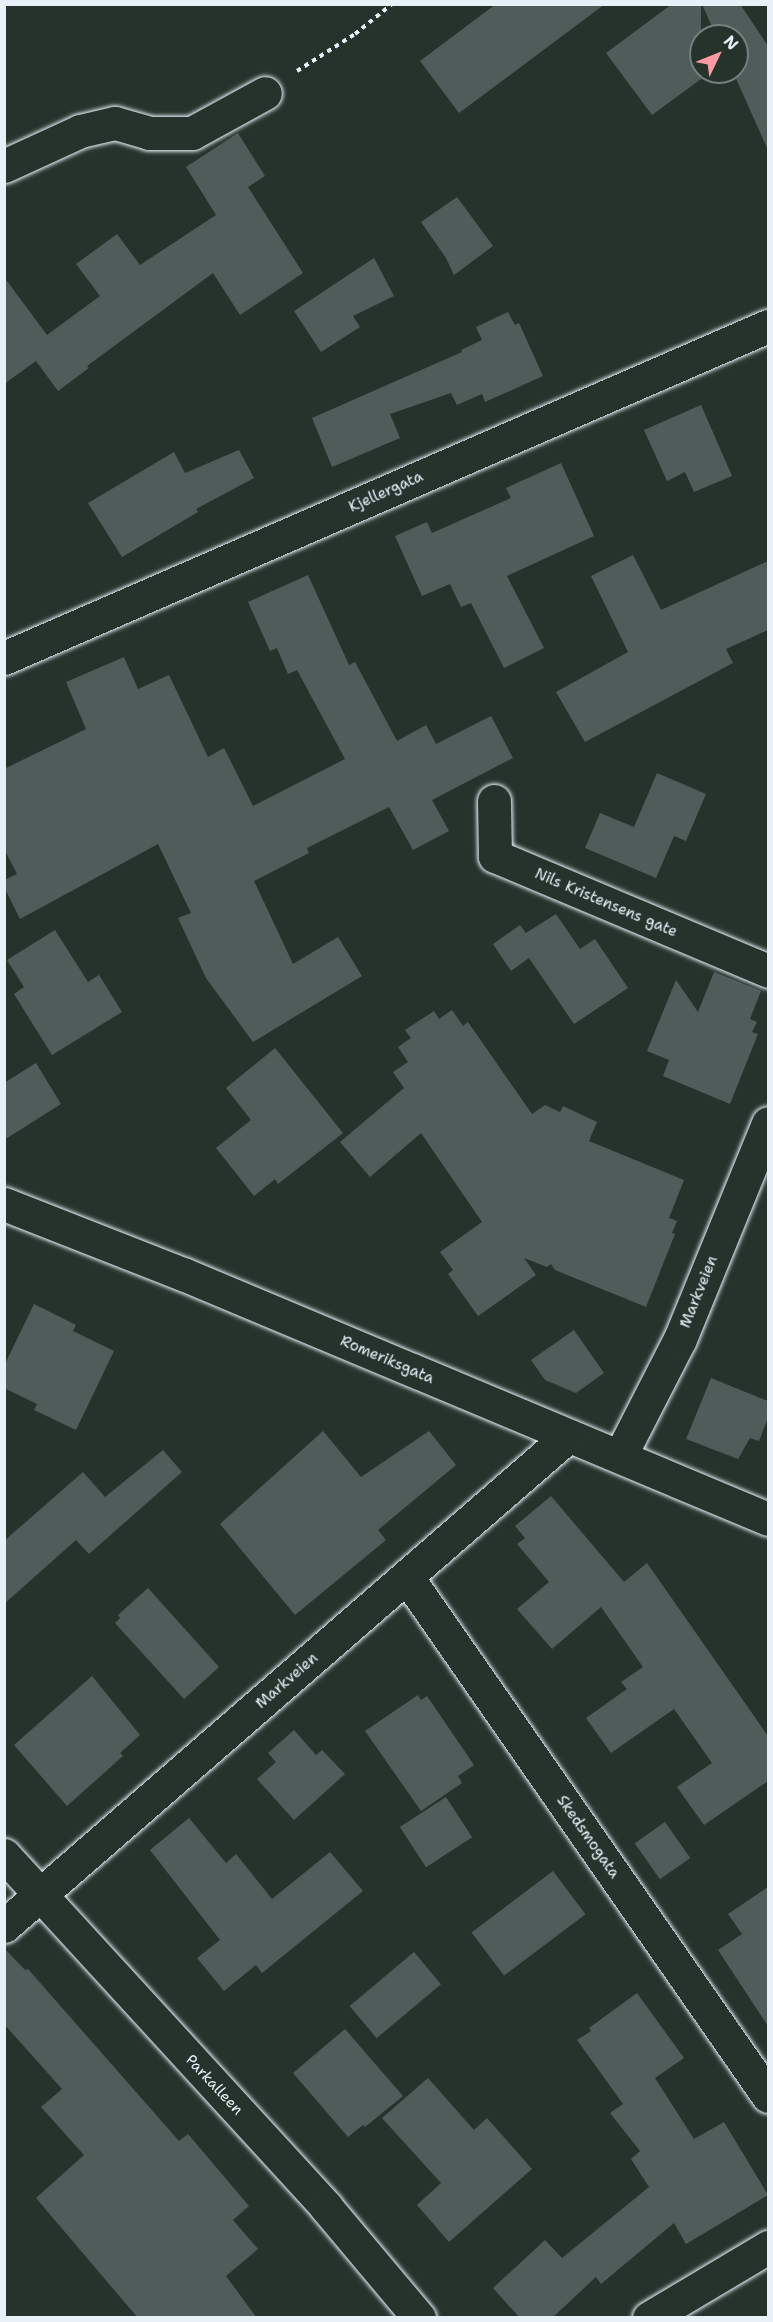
<!DOCTYPE html>
<html>
<head>
<meta charset="utf-8">
<style>
  body { margin:0 }
  #map { position:relative; width:773px; height:2322px; overflow:hidden; background:#26332d; font-family:"Shantell Sans",sans-serif }
  div>[style] { position:absolute }
  [style*='--x'] { left:calc(var(--x)*1px); top:calc(var(--y)*1px); width:calc(var(--w)*1px); rotate:calc(var(--a)*1deg) }
  .building>* { inset:0; background:#505c59; transform-origin:0 0 }
  .path>* { height:4px; margin-top:-2px; transform-origin:0; background:repeating-linear-gradient(90deg,#e8f1f8 0 4.5px,transparent 0 9px) }
  .roads { filter:drop-shadow(0 0 2px #e8f1f8) drop-shadow(0 0 2px #e8f1f8) }
  .minor>* { height:33px; margin:-16.5px; padding:0 16.5px; transform-origin:16.5px; border-radius:16.5px; background:#26332d }
  span { translate:-50% -50%; white-space:nowrap; text-align:center; line-height:1.15; -webkit-text-stroke:4.5px #26332d; paint-order:stroke }
  .street-label { font-size:15px; color:#e8f1f8 }
  .frame { position:absolute; inset:0; border:6px solid #e8f1f8; pointer-events:none }
  .north { position:absolute; left:689px; top:24px; width:60px; height:60px; box-sizing:border-box; background:#26332d; border:2px solid #747f7e; border-radius:50%; rotate:47deg; font-size:16px; font-weight:700; line-height:24px; text-align:center; color:#e8f1f8 }
  .north::after { content:''; display:block; margin:auto; width:21px; height:27px; background:#ff9aa2; clip-path:polygon(50% 0,100% 100%,50% 72%,0 100%) }
</style>
</head>
<body>
<div id="map">
  <div class="building">
    <div style="clip-path:polygon(496px 4px,605px 4px,459px 113px,420px 61px)"></div>
    <div style="clip-path:polygon(672px 4px,701px 4px,701px 79px,652px 115px,606px 53px)"></div>
    <div style="clip-path:polygon(702px 4px,740px 4px,768px 46px,768px 150px,733px 72px,737px 72px,737px 36px,716px 36px)"></div>
    <div style="clip-path:polygon(238px 133px,265px 176px,248px 187px,303px 273px,240px 315px,213px 273px,87px 366px,89px 368px,58px 391px,36px 361px,4px 384px,4px 277px,47px 335px,100px 296px,76px 264px,117px 234px,140px 265px,216px 215px,186px 167px)"></div>
    <div style="clip-path:polygon(457px 197px,493px 246px,454px 275px,446px 258px,421px 222px)"></div>
    <div style="clip-path:polygon(374px 258px,394px 296px,353px 316px,360px 327px,321px 352px,294px 311px)"></div>
    <div style="clip-path:polygon(508px 312px,515px 325px,519px 323px,543px 376px,485px 402px,482px 394px,457px 405px,451px 393px,390px 414px,400px 438px,332px 467px,312px 418px,462px 352px,461px 350px,482px 340px,476px 327px)"></div>
    <div style="clip-path:polygon(701px 405px,732px 476px,694px 492px,685px 472px,667px 481px,644px 430px)"></div>
    <div style="clip-path:polygon(239px 450px,254px 478px,196px 509px,198px 512px,122px 557px,88px 503px,174px 452px,185px 473px)"></div>
    <div style="clip-path:polygon(561px 463px,594px 536px,507px 576px,544px 648px,504px 668px,471px 603px,461px 607px,450px 584px,422px 596px,395px 536px,427px 522px,432px 533px,511px 498px,506px 488px)"></div>
    <div style="clip-path:polygon(633px 555px,661px 610px,768px 561px,768px 630px,726px 649px,733px 663px,585px 742px,556px 692px,628px 652px,591px 576px)"></div>
    <div style="clip-path:polygon(308px 575px,349px 665px,355px 662px,397px 741px,426px 725px,436px 744px,491px 716px,513px 758px,432px 800px,449px 831px,413px 850px,389px 807px,307px 848px,309px 853px,254px 881px,293px 964px,338px 937px,362px 976px,253px 1042px,206px 978px,178px 918px,191px 913px,158px 844px,20px 919px,4px 887px,4px 880px,17px 874px,4px 849px,4px 769px,86px 729px,66px 682px,124px 657px,138px 689px,169px 675px,208px 757px,224px 748px,253px 806px,345px 759px,297px 670px,288px 674px,277px 648px,270px 651px,248px 602px)"></div>
    <div style="clip-path:polygon(657px 773px,706px 794px,686px 841px,674px 836px,656px 878px,585px 848px,600px 813px,634px 827px)"></div>
    <div style="clip-path:polygon(556px 914px,580px 949px,595px 939px,628px 988px,574px 1024px,529px 958px,511px 971px,493px 944px,520px 925px,526px 933px)"></div>
    <div style="clip-path:polygon(55px 930px,88px 982px,99px 975px,122px 1012px,52px 1055px,14px 994px,24px 987px,7px 960px)"></div>
    <div style="clip-path:polygon(714px 972px,761px 991px,750px 1019px,757px 1022px,752px 1032px,758px 1034px,730px 1104px,663px 1076px,669px 1060px,647px 1051px,676px 980px,698px 1012px)"></div>
    <div style="clip-path:polygon(452px 1010px,463px 1026px,468px 1022px,532px 1114px,545px 1105px,560px 1112px,563px 1106px,597px 1122px,589px 1141px,684px 1180px,669px 1218px,677px 1221px,672px 1233px,675px 1234px,646px 1307px,555px 1270px,551px 1264px,547px 1267px,524px 1258px,536px 1275px,478px 1316px,448px 1274px,453px 1270px,440px 1252px,482px 1222px,421px 1133px,370px 1177px,340px 1142px,404px 1088px,393px 1072px,408px 1062px,398px 1047px,411px 1038px,405px 1030px,434px 1011px,439px 1019px)"></div>
    <div style="clip-path:polygon(275px 1048px,343px 1133px,278px 1184px,275px 1179px,254px 1196px,216px 1148px,251px 1120px,226px 1088px)"></div>
    <div style="clip-path:polygon(36px 1063px,61px 1104px,4px 1140px,4px 1083px)"></div>
    <div style="clip-path:polygon(34px 1304px,76px 1325px,73px 1331px,114px 1351px,76px 1430px,34px 1410px,37px 1404px,4px 1388px,4px 1366px)"></div>
    <div style="clip-path:polygon(574px 1330px,604px 1373px,576px 1393px,545px 1380px,531px 1360px)"></div>
    <div style="clip-path:polygon(711px 1378px,768px 1401px,768px 1418px,759px 1441px,750px 1438px,738px 1459px,686px 1439px)"></div>
    <div style="clip-path:polygon(323px 1431px,361px 1477px,429px 1431px,456px 1465px,378px 1530px,386px 1540px,295px 1615px,220px 1524px)"></div>
    <div style="clip-path:polygon(163px 1450px,182px 1472px,89px 1554px,76px 1540px,4px 1604px,4px 1541px,83px 1472px,105px 1497px)"></div>
    <div style="clip-path:polygon(551px 1496px,624px 1582px,647px 1563px,768px 1736px,768px 1781px,704px 1825px,677px 1787px,712px 1763px,674px 1709px,611px 1753px,586px 1718px,627px 1689px,621px 1682px,643px 1667px,601px 1607px,552px 1649px,517px 1609px,549px 1582px,517px 1544px,525px 1538px,515px 1526px)"></div>
    <div style="clip-path:polygon(148px 1588px,219px 1667px,184px 1699px,115px 1623px,120px 1618px,118px 1615px)"></div>
    <div style="clip-path:polygon(92px 1676px,140px 1735px,120px 1753px,123px 1756px,67px 1806px,14px 1745px)"></div>
    <div style="clip-path:polygon(418px 1695px,421px 1700px,427px 1696px,474px 1765px,458px 1776px,462px 1783px,421px 1811px,365px 1731px)"></div>
    <div style="clip-path:polygon(294px 1730px,316px 1755px,322px 1750px,345px 1774px,294px 1820px,257px 1779px,276px 1762px,268px 1753px)"></div>
    <div style="left:446px;top:1797px;width:48px;height:55px;rotate:57deg"></div>
    <div style="clip-path:polygon(189px 1818px,226px 1863px,236px 1854px,272px 1899px,330px 1852px,363px 1891px,262px 1973px,256px 1965px,224px 1991px,197px 1958px,220px 1940px,150px 1850px)"></div>
    <div style="left:665px;top:1822px;width:44px;height:37px;rotate:55deg"></div>
    <div style="left:553px;top:1871px;width:54px;height:102px;rotate:53deg"></div>
    <div style="clip-path:polygon(768px 1887px,768px 2026px,718px 1950px,742px 1934px,728px 1914px)"></div>
    <div style="clip-path:polygon(4px 1948px,25px 1970px,28px 1969px,179px 2141px,188px 2134px,249px 2206px,233px 2220px,258px 2249px,226px 2276px,257px 2318px,138px 2318px,36px 2198px,84px 2155px,41px 2107px,62px 2089px,4px 2024px)"></div>
    <div style="left:414px;top:1952px;width:42px;height:84px;rotate:50deg"></div>
    <div style="clip-path:polygon(637px 1993px,684px 2058px,655px 2078px,694px 2139px,724px 2122px,768px 2195px,686px 2244px,674px 2223px,601px 2284px,596px 2277px,552px 2318px,520px 2318px,493px 2288px,545px 2240px,562px 2258px,649px 2187px,631px 2159px,640px 2151px,610px 2113px,623px 2104px,577px 2040px,591px 2031px,589px 2028px)"></div>
    <div style="clip-path:polygon(345px 2029px,403px 2096px,365px 2127px,363px 2125px,348px 2137px,293px 2073px)"></div>
    <div style="clip-path:polygon(428px 2078px,474px 2130px,487px 2118px,532px 2169px,449px 2242px,417px 2205px,441px 2183px,382px 2118px)"></div>
  </div>
  <div class="path">
    <div style="--x:297;--y:71;--w:69;--a:-32.5"></div>
    <div style="--x:355;--y:34;--w:48;--a:-39"></div>
  </div>
  <div class="roads">
    <div class="minor">
      <div style="--x:4;--y:166;--w:84;--a:-24.7"></div>
      <div style="--x:80;--y:131;--w:36;--a:-13"></div>
      <div style="--x:115;--y:123;--w:35;--a:16"></div>
      <div style="--x:149;--y:133;--w:43;--a:0"></div>
      <div style="--x:192;--y:133;--w:83;--a:-28.7"></div>
      <div style="--x:4;--y:658;--w:833;--a:-23.49"></div>
      <div style="--x:494;--y:801;--w:55;--a:89"></div>
      <div style="--x:495;--y:856;--w:296;--a:22.8"></div>
      <div style="--x:4;--y:1204;--w:192;--a:21.4"></div>
      <div style="--x:183;--y:1274;--w:634;--a:22.72"></div>
      <div style="--x:620;--y:1456;--w:131;--a:-62.9"></div>
      <div style="--x:680;--y:1339;--w:233;--a:-67.8"></div>
      <div style="--x:407;--y:1577;--w:632;--a:55.18"></div>
      <div style="--x:4;--y:1855;--w:477;--a:47.5"></div>
      <div style="--x:326;--y:2207;--w:145;--a:50"></div>
      <div style="--x:4;--y:1926;--w:747;--a:-40.98"></div>
      <div style="--x:649;--y:2318;--w:139;--a:-30.8"></div>
    </div>
  </div>
  <div class="street-label">
    <span style="left:386px;top:492px;rotate:-24deg">Kjellergata</span>
    <span style="left:606px;top:903px;rotate:23deg">Nils Kristensens gate</span>
    <span style="left:699px;top:1292px;rotate:-68deg">Markveien</span>
    <span style="left:387px;top:1360px;rotate:23deg">Romeriksgata</span>
    <span style="left:287px;top:1681px;rotate:-41deg">Markveien</span>
    <span style="left:588px;top:1837px;rotate:55deg">Skedsmogata</span>
    <span style="left:214px;top:2085px;rotate:47deg">Parkalleen</span>
  </div>
  <div class="frame"></div>
  <div class="north">N</div>
</div>
</body>
</html>
